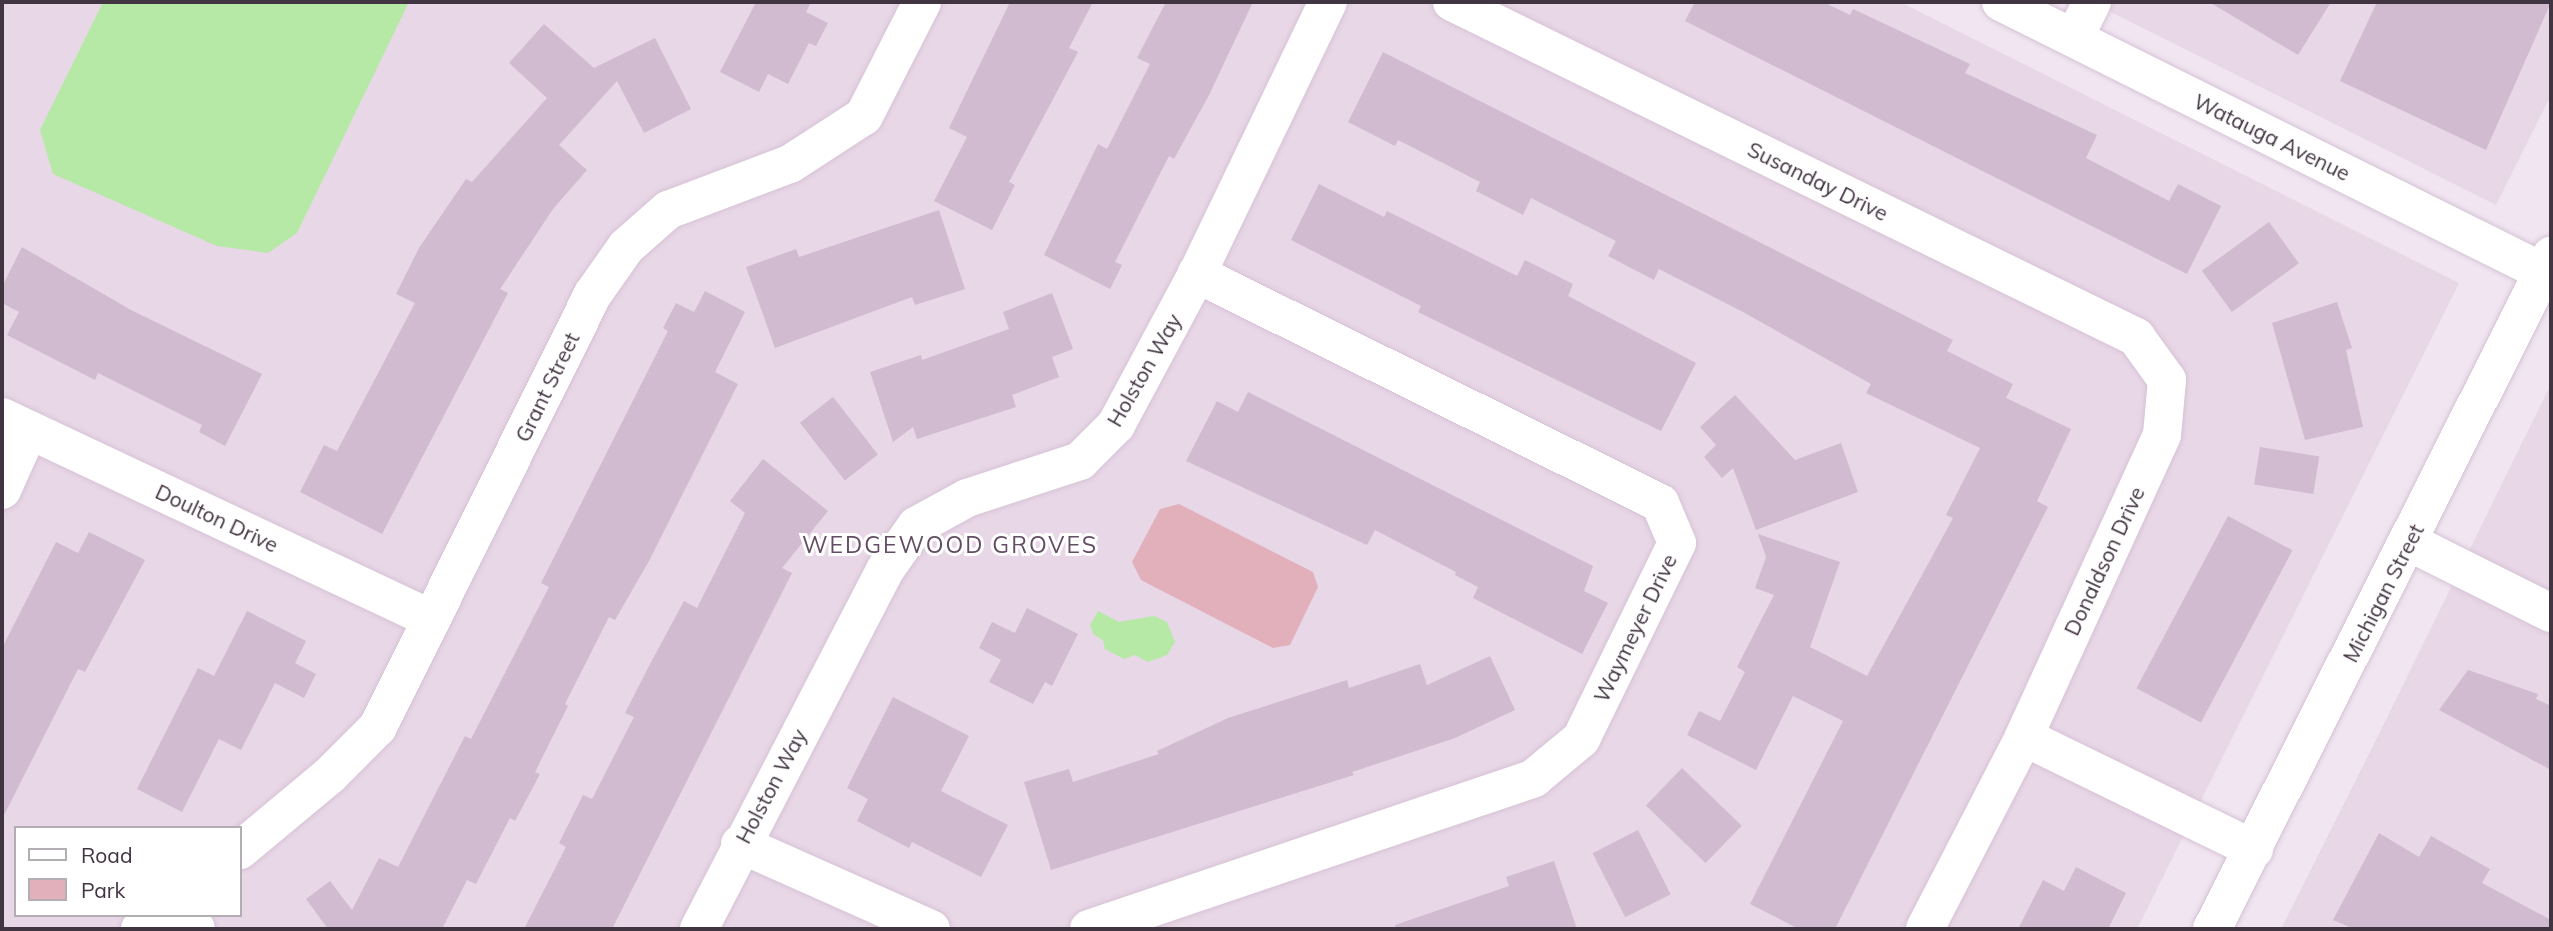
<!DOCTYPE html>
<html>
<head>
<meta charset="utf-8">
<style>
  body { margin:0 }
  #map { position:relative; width:2553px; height:931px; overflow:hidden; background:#f0e5f0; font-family:Mulish,sans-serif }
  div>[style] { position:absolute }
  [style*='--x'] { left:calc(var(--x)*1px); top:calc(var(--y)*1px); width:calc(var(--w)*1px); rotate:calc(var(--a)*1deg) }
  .residential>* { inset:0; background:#e8d7e7 }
  .green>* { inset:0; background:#e2b0ba }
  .water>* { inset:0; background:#b5e9a5 }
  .building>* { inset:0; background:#d0bbd1; transform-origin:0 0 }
  .roads { filter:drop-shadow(0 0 2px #d6c2d5) drop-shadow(0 0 2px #d6c2d5) }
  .minor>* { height:38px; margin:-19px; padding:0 19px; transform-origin:19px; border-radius:19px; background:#fff }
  span { translate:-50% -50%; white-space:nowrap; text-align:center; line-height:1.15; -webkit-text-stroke:6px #fff; paint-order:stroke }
  .street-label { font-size:21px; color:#423542 }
  .neighbourhood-label { font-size:23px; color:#634d64; letter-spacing:2px }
  .frame { position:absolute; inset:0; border:4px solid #423542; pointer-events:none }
  .legend { position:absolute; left:14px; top:826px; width:228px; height:91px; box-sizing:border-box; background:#fff; border:2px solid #b3aeb3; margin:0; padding:9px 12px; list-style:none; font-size:21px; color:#423542 }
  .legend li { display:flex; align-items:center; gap:14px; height:35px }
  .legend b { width:35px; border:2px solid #b3aeb3 }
</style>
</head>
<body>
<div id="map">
  <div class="residential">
    <div style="clip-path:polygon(evenodd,2px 2px,1900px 2px,2459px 283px,2137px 929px,2px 929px,2px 2px,16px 828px,240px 828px,240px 915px,16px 915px,16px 828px)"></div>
    <div style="clip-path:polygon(2091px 2px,2551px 2px,2551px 95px,2496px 205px)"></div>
    <div style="clip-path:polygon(2551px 384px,2551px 929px,2281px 929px,2378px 736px)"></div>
  </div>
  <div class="green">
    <div style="clip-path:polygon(1179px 504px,1313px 572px,1318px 587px,1290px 645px,1273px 648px,1141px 580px,1132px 562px,1160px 509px)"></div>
  </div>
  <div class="water">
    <div style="clip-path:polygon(103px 2px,409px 2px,297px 233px,268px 253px,217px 246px,53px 174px,40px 130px)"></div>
    <div style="clip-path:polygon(1098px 611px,1119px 622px,1154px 616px,1167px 622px,1175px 642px,1167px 655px,1148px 662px,1135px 655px,1124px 659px,1105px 649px,1103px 640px,1094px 635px,1090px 625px)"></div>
  </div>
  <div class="building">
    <div style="clip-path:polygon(756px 2px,811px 2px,806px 12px,828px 23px,816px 46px,809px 43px,788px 84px,768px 74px,759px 92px,720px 72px)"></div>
    <div style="clip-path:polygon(1010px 2px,1093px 2px,1069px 48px,1078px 52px,1009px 182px,1015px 185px,992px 230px,934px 201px,967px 137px,949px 128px)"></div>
    <div style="clip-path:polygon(1166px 2px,1253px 2px,1209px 95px,1174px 159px,1169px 156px,1115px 262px,1122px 265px,1110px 289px,1044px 255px,1098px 144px,1107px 149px,1150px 64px,1137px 58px)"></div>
    <div style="clip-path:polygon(1695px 2px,1823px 2px,1850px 15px,1853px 9px,1970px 64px,1965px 73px,2097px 135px,2086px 158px,2169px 201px,2178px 184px,2221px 206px,2187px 274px,1685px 21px)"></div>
    <div style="clip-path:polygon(2209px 2px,2331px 2px,2298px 55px)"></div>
    <div style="clip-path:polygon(2377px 2px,2551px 2px,2486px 150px,2340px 81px)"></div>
    <div style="clip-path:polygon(544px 24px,594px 68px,655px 38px,691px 109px,644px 133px,617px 81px,559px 145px,587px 170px,553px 209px,500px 289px,508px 293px,382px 534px,300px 492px,324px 445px,337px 451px,415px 303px,396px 294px,419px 248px,466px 179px,472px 182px,547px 98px,509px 63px)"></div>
    <div style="clip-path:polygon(1383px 52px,1953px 340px,1947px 351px,2013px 384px,2006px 398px,2071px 429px,2037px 501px,2048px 507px,1835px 929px,1799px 929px,1750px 904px,1843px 721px,1793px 696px,1756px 770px,1687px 735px,1699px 711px,1720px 721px,1745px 672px,1737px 667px,1774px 595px,1755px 588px,1766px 557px,1758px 534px,1840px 562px,1810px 647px,1867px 676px,1953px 518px,1946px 515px,1980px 448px,1866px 393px,1871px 384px,1743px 312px,1659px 269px,1654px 280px,1608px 256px,1616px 241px,1531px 198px,1523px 215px,1476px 191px,1480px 182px,1398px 140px,1395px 146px,1348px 122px)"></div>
    <div style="clip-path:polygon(1319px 184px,1384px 217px,1387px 211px,1517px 276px,1525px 260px,1573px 284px,1568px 296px,1696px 363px,1661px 431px,1418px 312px,1421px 306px,1291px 240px)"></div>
    <div style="clip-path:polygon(939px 210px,965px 289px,915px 305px,912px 297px,775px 348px,746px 267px,796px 249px,799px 257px)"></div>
    <div style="left:2269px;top:222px;width:51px;height:83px;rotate:54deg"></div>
    <div style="clip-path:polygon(22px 247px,131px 310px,262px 374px,225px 446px,199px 432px,202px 425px,98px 373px,95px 380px,7px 335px,19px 312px,2px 303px,2px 287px)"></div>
    <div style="clip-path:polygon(705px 291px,745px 312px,715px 372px,738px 384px,649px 561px,615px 620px,609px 617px,565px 704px,568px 706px,535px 772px,540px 774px,515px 821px,510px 818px,476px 884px,467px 880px,442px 929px,328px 929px,306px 899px,330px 881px,352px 910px,379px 858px,398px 867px,465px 736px,471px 739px,549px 587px,541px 583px,668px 331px,663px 328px,676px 303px,694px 312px)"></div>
    <div style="clip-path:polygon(1052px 293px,1073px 349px,1052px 357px,1059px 377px,1012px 395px,1016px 407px,917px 439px,913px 427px,893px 442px,870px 372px,921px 355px,922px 360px,1009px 329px,1003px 312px)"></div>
    <div style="clip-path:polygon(2337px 302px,2352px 348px,2346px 350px,2363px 427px,2305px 440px,2272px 323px)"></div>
    <div style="clip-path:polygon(1248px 392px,1593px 566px,1584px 591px,1608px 603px,1582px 654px,1473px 598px,1478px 587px,1455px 575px,1456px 572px,1375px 530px,1367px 545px,1186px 461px,1217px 401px,1238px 412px)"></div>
    <div style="clip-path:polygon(1735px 395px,1795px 460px,1841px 443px,1858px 492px,1756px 530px,1733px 468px,1722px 478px,1704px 457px,1716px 445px,1700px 427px)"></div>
    <div style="left:833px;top:397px;width:73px;height:42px;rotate:52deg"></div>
    <div style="left:2260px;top:447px;width:60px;height:38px;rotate:9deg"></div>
    <div style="clip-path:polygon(763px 459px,828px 511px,782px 568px,792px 573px,612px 929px,524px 929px,566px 847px,559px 843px,583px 795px,592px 799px,634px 717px,625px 713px,649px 666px,684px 601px,697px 608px,745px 513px,730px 501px)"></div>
    <div style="left:2228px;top:516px;width:73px;height:195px;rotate:28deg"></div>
    <div style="clip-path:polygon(89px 532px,145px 560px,85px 672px,78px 669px,2px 819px,2px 648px,56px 542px,78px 553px)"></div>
    <div style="clip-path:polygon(1027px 608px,1078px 634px,1052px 686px,1045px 682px,1033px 704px,989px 682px,1001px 660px,979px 648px,992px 622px,1015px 633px)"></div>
    <div style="clip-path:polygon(247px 611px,306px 641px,295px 663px,316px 674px,304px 698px,275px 683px,241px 750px,219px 739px,182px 812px,137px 789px,198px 668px,214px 676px)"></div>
    <div style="clip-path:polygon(1490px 656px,1515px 710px,1455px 738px,1352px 772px,1354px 775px,1051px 870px,1024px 782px,1069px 769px,1073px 782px,1159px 754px,1157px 751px,1228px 718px,1347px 680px,1349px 688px,1420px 664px,1427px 685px)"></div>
    <div style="clip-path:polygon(2468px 670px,2538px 694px,2536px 699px,2551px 706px,2551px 770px,2439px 710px)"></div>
    <div style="clip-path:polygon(893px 697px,969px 736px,941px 791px,1008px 825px,981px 877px,912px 842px,909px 848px,857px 821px,868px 799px,847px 788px)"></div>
    <div style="left:1682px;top:768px;width:83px;height:52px;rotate:44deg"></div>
    <div style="left:1638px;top:830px;width:72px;height:51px;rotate:63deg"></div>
    <div style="clip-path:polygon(2379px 833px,2419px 857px,2431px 836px,2490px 869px,2482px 883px,2551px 920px,2551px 929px,2354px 929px,2333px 920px)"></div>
    <div style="clip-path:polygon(1554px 861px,1577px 929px,1396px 929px,1395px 925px,1509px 886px,1506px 877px)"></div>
    <div style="clip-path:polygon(2076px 867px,2126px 893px,2108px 929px,2018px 929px,2043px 880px,2064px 891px)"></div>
  </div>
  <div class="roads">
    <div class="minor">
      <div style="--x:1452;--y:2;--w:762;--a:26.09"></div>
      <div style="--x:2136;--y:337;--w:53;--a:54.2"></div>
      <div style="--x:2167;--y:380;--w:55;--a:95.2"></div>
      <div style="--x:2162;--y:435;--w:332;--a:114.6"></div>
      <div style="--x:2024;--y:737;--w:216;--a:117.3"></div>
      <div style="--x:2001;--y:2;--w:606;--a:26.48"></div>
      <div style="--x:2074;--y:38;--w:40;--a:-63.4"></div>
      <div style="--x:2;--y:417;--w:475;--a:25.2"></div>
      <div style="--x:2;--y:490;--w:66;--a:-65.8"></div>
      <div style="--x:2409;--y:542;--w:159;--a:26.6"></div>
      <div style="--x:2024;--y:737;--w:256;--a:26"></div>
      <div style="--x:740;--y:844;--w:209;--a:24"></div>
      <div style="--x:240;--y:850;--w:117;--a:-39.8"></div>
      <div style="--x:330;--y:775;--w:68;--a:-45"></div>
      <div style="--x:378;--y:727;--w:483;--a:-63.6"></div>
      <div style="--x:593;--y:294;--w:57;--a:-54.9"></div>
      <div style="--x:626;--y:247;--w:56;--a:-41.4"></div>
      <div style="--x:668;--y:210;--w:130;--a:-20.7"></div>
      <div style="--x:790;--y:164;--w:88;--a:-33"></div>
      <div style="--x:864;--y:116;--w:128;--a:-63"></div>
      <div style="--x:184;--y:915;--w:18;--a:49"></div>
      <div style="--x:140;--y:929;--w:24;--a:-36"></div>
      <div style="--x:699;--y:929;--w:404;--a:-62.6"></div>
      <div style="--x:885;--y:570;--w:54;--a:-54.8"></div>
      <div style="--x:916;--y:526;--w:58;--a:-28.8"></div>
      <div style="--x:967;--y:498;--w:119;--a:-18.1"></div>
      <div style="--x:1080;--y:461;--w:51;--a:-45"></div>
      <div style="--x:1116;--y:425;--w:171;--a:-61.8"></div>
      <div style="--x:1197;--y:274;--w:302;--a:-64.3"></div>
      <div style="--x:1089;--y:929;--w:470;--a:-18.7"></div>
      <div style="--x:1534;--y:778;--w:61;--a:-39.7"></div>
      <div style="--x:1581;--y:739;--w:218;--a:-63.9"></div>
      <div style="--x:1677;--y:543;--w:43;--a:-113"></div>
      <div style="--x:1660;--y:503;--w:517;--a:-153.68"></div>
      <div style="--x:2212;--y:929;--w:754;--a:-63.26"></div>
    </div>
  </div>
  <div class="street-label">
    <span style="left:2272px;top:137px;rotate:26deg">Watauga Avenue</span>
    <span style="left:1818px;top:181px;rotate:26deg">Susanday Drive</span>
    <span style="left:1144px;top:370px;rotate:-60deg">Holston Way</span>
    <span style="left:547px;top:387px;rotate:-64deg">Grant Street</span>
    <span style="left:217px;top:518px;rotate:25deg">Doulton Drive</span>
    <span style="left:2104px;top:561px;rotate:-65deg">Donaldson Drive</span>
    <span style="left:2383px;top:593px;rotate:-63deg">Michigan Street</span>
    <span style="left:1635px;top:628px;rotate:-64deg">Waymeyer Drive</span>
    <span style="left:771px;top:786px;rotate:-62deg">Holston Way</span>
  </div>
  <div class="neighbourhood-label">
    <span style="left:950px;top:545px">WEDGEWOOD GROVES</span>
  </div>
  <div class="frame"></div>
  <ul class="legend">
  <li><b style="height:9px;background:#fff"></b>Road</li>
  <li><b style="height:19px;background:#e2b0ba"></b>Park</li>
  </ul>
</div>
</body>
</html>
